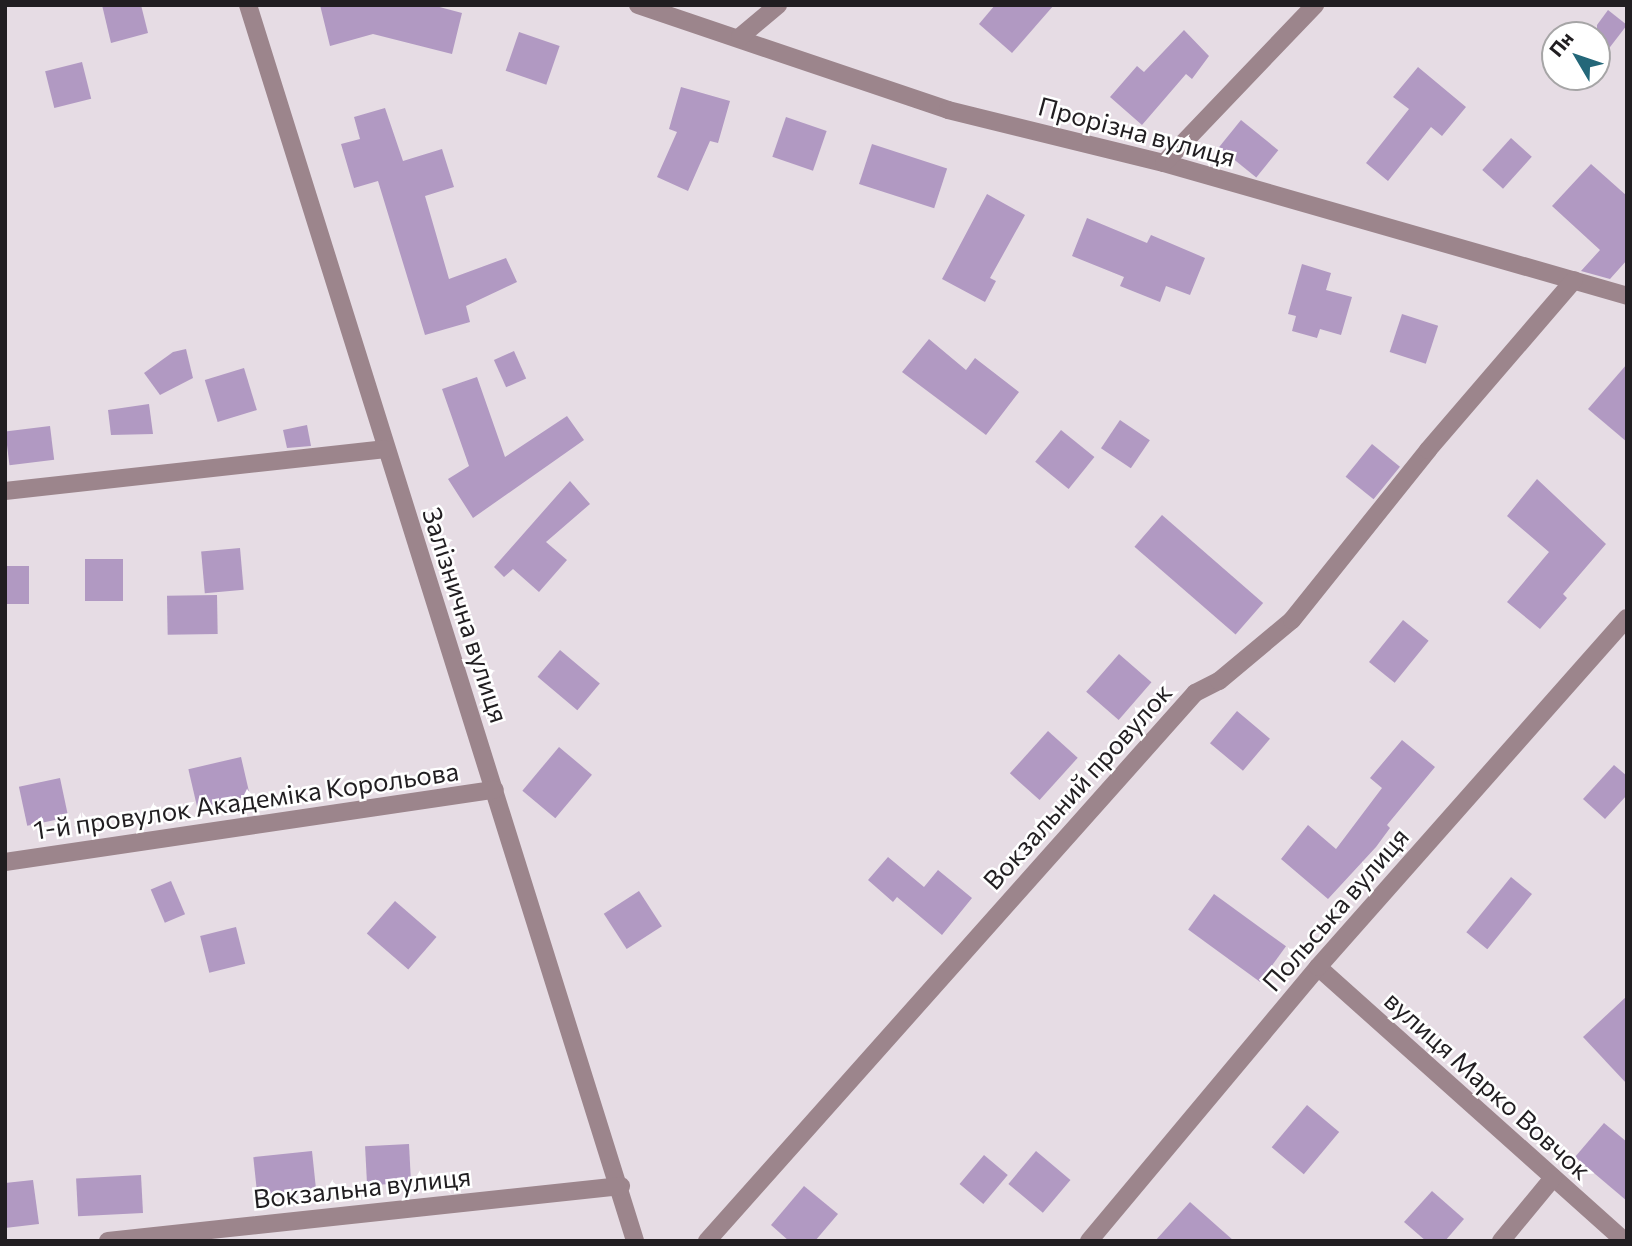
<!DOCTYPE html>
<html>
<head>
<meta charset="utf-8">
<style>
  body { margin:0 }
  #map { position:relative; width:1632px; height:1246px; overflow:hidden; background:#e6dce4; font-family:Commissioner,sans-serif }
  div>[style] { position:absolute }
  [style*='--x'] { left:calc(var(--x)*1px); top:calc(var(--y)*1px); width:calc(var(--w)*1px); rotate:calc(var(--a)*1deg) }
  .building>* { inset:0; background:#b199c2; transform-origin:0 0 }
  .minor>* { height:18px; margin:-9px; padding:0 9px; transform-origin:9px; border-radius:9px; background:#9c858c }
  span { translate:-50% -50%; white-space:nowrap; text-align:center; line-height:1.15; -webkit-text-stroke:5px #fff; paint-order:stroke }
  .street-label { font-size:26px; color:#211e21 }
  .frame { position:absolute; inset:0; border:7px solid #211e21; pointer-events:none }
  .north { position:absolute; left:1541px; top:21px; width:70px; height:70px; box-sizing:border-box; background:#fff; border:2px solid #a6a5a6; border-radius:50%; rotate:309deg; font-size:19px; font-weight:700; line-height:28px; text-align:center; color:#211e21 }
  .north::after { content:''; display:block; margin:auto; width:24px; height:32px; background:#246779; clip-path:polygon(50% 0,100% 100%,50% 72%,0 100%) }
</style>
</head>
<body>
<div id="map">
  <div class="building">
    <div style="clip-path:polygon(102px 5px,141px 5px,148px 33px,111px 43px)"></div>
    <div style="clip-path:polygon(320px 5px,432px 5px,462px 13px,452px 54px,373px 34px,330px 46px)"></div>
    <div style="clip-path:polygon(995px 5px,1054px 5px,1012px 53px,979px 24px)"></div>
    <div style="clip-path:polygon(1608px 10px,1627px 25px,1597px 64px,1597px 25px)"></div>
    <div style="clip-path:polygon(1184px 30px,1209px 56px,1192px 79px,1186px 74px,1142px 125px,1110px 97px,1137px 66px,1144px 72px)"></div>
    <div style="left:519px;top:32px;width:43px;height:41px;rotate:19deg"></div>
    <div style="left:82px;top:62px;width:38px;height:38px;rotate:76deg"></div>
    <div style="clip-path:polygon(1418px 67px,1466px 107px,1442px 136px,1431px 127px,1388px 181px,1366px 163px,1409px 109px,1393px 97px)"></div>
    <div style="clip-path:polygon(681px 87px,730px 101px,718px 143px,710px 141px,688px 191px,657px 177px,677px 132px,669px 129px)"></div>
    <div style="clip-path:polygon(385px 108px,403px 161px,442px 149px,454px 187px,425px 196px,449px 279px,506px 258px,517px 282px,466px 306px,470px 322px,425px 335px,378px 181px,354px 188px,341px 144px,360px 139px,354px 117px)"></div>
    <div style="left:786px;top:117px;width:43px;height:42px;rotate:19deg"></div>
    <div style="left:1241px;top:120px;width:48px;height:35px;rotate:39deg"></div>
    <div style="left:1511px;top:138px;width:28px;height:43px;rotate:42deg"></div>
    <div style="left:872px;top:144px;width:79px;height:42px;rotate:18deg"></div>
    <div style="clip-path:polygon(1591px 164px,1627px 196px,1627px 260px,1610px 279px,1581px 271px,1600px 250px,1552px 206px)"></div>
    <div style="clip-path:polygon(987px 194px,1025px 215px,990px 278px,996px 281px,985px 302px,942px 279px)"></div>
    <div style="clip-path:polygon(1087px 218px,1147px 243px,1151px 235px,1205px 258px,1190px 295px,1166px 286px,1160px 302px,1120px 286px,1124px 277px,1072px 256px)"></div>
    <div style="clip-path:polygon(1302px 264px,1331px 273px,1326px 290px,1352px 297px,1341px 335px,1320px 329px,1317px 338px,1292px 331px,1296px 316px,1288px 314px)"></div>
    <div style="left:1402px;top:314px;width:38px;height:40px;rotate:18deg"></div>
    <div style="clip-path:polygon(929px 339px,966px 370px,975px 358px,1019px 392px,986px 435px,902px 372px)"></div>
    <div style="clip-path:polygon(186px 349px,193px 378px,160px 395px,144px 373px,173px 352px)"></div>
    <div style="left:514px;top:351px;width:30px;height:22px;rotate:66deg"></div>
    <div style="clip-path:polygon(1627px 364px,1627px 442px,1588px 409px)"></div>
    <div style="left:244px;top:368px;width:44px;height:41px;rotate:73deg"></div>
    <div style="clip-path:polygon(477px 377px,505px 457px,567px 416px,584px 440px,473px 518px,448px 479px,469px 466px,442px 389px)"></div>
    <div style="clip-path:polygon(149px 404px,153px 434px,111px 435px,108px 410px)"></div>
    <div style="left:1120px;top:420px;width:36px;height:34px;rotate:34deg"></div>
    <div style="clip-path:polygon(307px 425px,311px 446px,287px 448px,283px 430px)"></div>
    <div style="left:50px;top:426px;width:34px;height:45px;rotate:83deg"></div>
    <div style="left:1061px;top:430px;width:43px;height:41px;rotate:39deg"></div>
    <div style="left:1372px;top:444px;width:36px;height:42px;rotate:39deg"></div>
    <div style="clip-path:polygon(1537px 479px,1606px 544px,1563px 594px,1567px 598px,1540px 629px,1507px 602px,1549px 552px,1507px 516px)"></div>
    <div style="clip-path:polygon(570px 481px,590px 504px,546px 542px,567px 560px,539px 592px,513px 569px,504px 577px,494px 567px)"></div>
    <div style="left:1162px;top:515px;width:134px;height:42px;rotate:41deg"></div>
    <div style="left:240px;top:548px;width:42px;height:39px;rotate:85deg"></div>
    <div style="left:85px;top:559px;width:38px;height:42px"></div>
    <div style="left:5px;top:566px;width:24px;height:38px"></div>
    <div style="left:217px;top:595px;width:39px;height:50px;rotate:89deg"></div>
    <div style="left:1403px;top:620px;width:33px;height:54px;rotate:39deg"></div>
    <div style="left:560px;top:650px;width:52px;height:35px;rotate:40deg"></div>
    <div style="left:1119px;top:654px;width:43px;height:50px;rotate:41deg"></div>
    <div style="left:1237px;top:711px;width:43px;height:42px;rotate:40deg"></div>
    <div style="left:1048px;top:731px;width:40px;height:57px;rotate:42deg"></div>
    <div style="clip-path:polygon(1402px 740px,1435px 767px,1387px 825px,1390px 828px,1376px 847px,1328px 899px,1281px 859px,1308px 825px,1336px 849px,1382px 788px,1370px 778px)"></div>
    <div style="left:559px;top:747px;width:43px;height:57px;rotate:40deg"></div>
    <div style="left:241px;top:757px;width:40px;height:54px;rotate:77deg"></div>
    <div style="clip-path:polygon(1614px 765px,1627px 776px,1627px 795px,1605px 819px,1583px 799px)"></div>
    <div style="left:60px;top:778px;width:40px;height:42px;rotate:78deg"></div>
    <div style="clip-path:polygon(888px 857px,924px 887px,938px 870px,972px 898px,942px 935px,897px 897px,893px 902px,868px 880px)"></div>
    <div style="left:1511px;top:877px;width:27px;height:71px;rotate:39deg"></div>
    <div style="left:171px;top:881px;width:36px;height:22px;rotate:67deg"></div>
    <div style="left:639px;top:891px;width:42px;height:42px;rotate:57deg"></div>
    <div style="left:1214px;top:894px;width:89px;height:44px;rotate:36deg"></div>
    <div style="left:395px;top:901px;width:55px;height:43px;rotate:41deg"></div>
    <div style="left:236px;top:927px;width:38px;height:37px;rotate:76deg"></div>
    <div style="clip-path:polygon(1627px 996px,1627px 1084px,1583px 1037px)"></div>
    <div style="left:1307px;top:1105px;width:42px;height:55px;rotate:40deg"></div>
    <div style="clip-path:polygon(1604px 1123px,1627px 1142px,1627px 1201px,1575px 1157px)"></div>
    <div style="left:409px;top:1144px;width:39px;height:44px;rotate:87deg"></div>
    <div style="left:312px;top:1151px;width:38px;height:59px;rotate:84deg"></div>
    <div style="left:1036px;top:1151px;width:45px;height:43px;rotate:40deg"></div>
    <div style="left:984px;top:1155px;width:31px;height:38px;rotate:40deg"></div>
    <div style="left:141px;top:1175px;width:38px;height:65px;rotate:87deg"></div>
    <div style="clip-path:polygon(33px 1180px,39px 1224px,5px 1228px,5px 1183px)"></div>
    <div style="clip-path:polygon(804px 1186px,838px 1214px,815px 1241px,789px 1241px,771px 1225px)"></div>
    <div style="clip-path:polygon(1432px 1191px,1464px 1219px,1445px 1241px,1426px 1241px,1404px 1222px)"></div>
    <div style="clip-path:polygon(1190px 1202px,1234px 1241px,1155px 1241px)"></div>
  </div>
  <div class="minor">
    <div style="--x:248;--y:5;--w:1295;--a:72.61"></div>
    <div style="--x:638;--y:5;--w:327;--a:18.7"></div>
    <div style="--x:948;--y:110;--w:222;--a:13.8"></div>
    <div style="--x:1164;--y:163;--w:482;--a:16"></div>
    <div style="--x:740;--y:37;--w:50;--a:-40.1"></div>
    <div style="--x:1164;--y:163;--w:219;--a:-46.3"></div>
    <div style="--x:5;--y:491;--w:381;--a:-6.3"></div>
    <div style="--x:5;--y:862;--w:495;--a:-8.4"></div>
    <div style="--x:1318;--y:967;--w:411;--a:41.8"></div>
    <div style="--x:108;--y:1241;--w:516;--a:-6.12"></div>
    <div style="--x:707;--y:1241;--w:734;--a:-48.31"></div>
    <div style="--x:1195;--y:693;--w:27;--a:-27"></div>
    <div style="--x:1219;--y:681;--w:95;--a:-39.9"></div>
    <div style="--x:1292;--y:620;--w:218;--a:-51.3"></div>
    <div style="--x:1428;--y:450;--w:224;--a:-49.3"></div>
    <div style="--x:1089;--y:1241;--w:357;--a:-50.1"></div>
    <div style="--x:1318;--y:967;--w:466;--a:-48.5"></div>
    <div style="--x:1501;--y:1241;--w:82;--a:-50.5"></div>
  </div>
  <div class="street-label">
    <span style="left:1137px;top:131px;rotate:15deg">Прорізна вулиця</span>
    <span style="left:466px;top:615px;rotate:72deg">Залізнична вулиця</span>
    <span style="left:1077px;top:786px;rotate:-48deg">Вокзальний провулок</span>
    <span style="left:246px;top:800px;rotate:-8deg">1-й провулок Академіка Корольова</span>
    <span style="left:1335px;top:909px;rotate:-49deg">Польська вулиця</span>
    <span style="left:1488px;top:1085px;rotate:42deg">вулиця Марко Вовчок</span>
    <span style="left:362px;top:1187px;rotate:-6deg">Вокзальна вулиця</span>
  </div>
  <div class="frame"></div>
  <div class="north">Пн</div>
</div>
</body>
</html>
